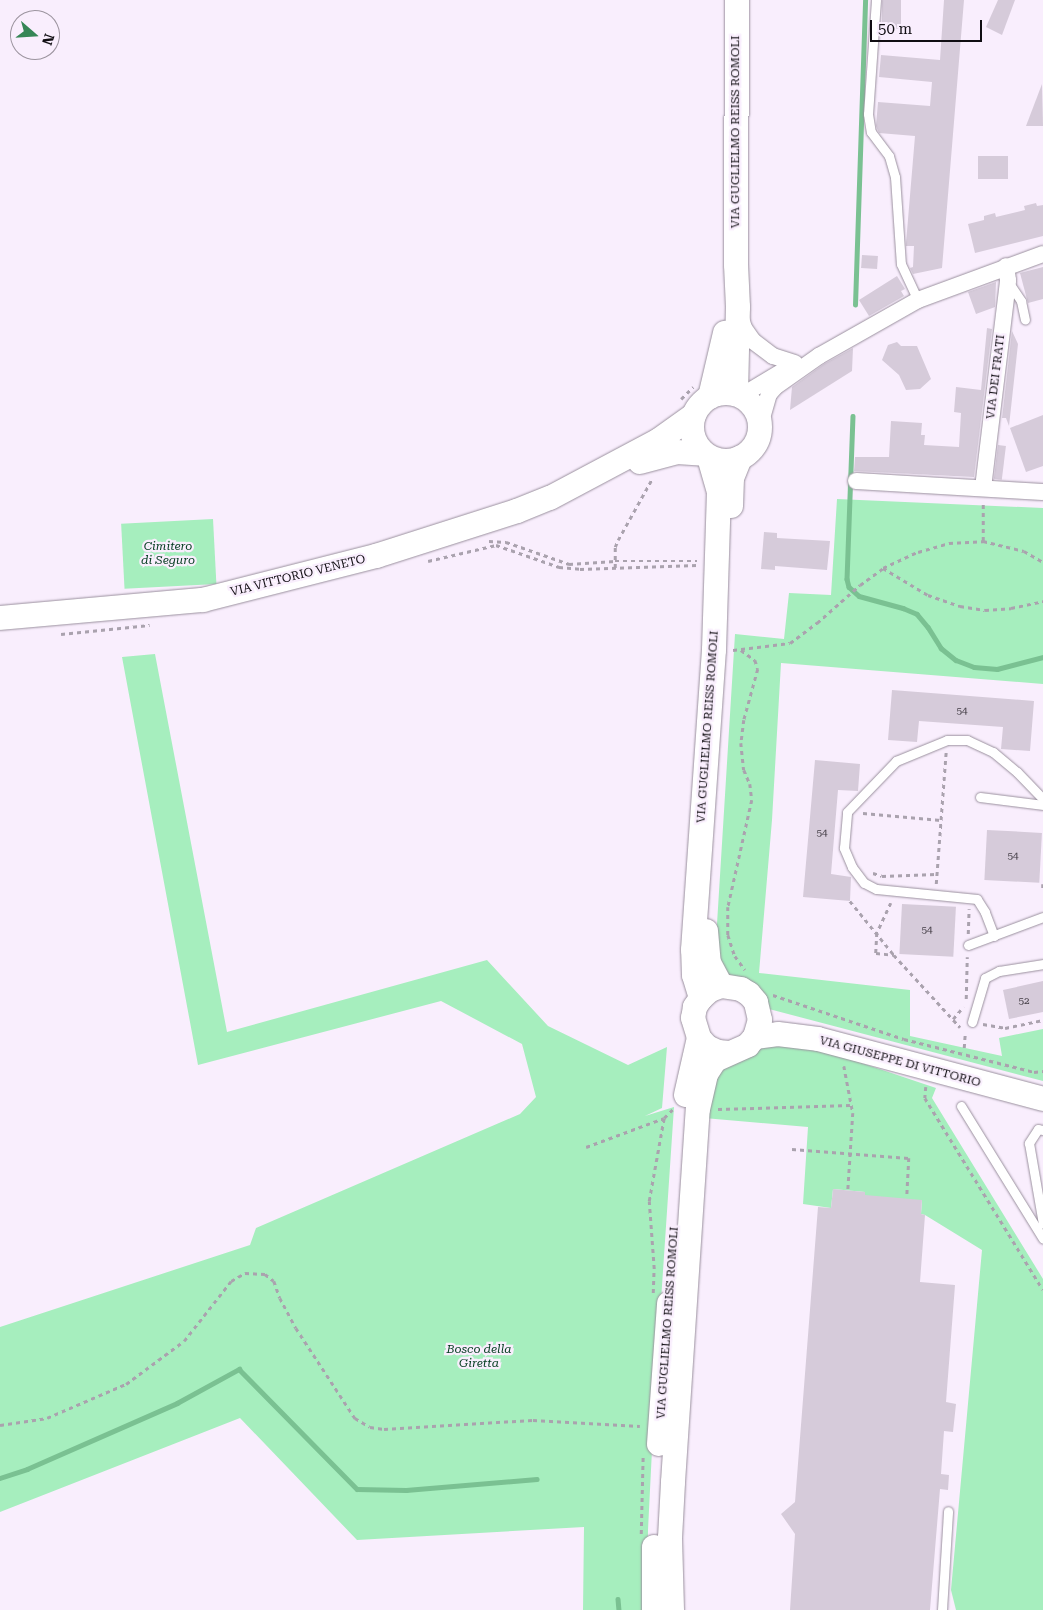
<!DOCTYPE html>
<html>
<head>
<meta charset="utf-8">
<style>
  body { margin:0 }
  #map { position:relative; width:1043px; height:1610px; overflow:hidden; background:#f9eefd; font-family:"Roboto Serif",serif }
  div>[style] { position:absolute }
  [style*='--x'] { left:calc(var(--x)*1px); top:calc(var(--y)*1px); width:calc(var(--w)*1px); rotate:calc(var(--a)*1deg) }
  .green>* { inset:0; background:#a6eebe; transform-origin:0 0 }
  .stream>* { height:4.5px; margin:-2.25px; padding:0 2.25px; transform-origin:2.25px; border-radius:2.25px; background:#7ac192 }
  .building>* { inset:0; background:#d6cbda; transform-origin:0 0 }
  .path>* { height:2.5px; margin-top:-1.25px; transform-origin:0; background:repeating-linear-gradient(90deg,#aaa2ae 0 4px,transparent 0 8px) }
  .roads { filter:drop-shadow(0 0 1px #9a909e) drop-shadow(0 0 1px #9a909e) }
  .lane>* { height:9px; margin:-4.5px; padding:0 4.5px; transform-origin:4.5px; border-radius:4.5px; background:#fff }
  .street>* { height:16px; margin:-8px; padding:0 8px; transform-origin:8px; border-radius:8px; background:#fff }
  .secondary>* { height:24px; margin:-12px; padding:0 12px; transform-origin:12px; border-radius:12px; background:#fff }
  .secondary>.ring { margin:-12px; padding:0; box-sizing:content-box; background:none; border:24px solid #fff; border-radius:50% }
  span { translate:-50% -50%; white-space:nowrap; text-align:center; line-height:1.15; -webkit-text-stroke:4.5px #f9eefd; paint-order:stroke }
  .number-label { font-size:10px; color:#423c44 }
  .number-label span { -webkit-text-stroke-width:0 }
  .street-label { font-size:12px; color:#100d12 }
  .park-label { font-size:12px; color:#003a1d; font-style:italic }
  .north { position:absolute; left:10px; top:10px; width:50px; height:50px; box-sizing:border-box; background:#f9eefd; border:1px solid #9c949f; border-radius:50%; rotate:109deg; font-size:14px; font-weight:700; line-height:20px; text-align:center; color:#100d12 }
  .north::after { content:''; display:block; margin:auto; width:18px; height:22px; background:#368656; clip-path:polygon(50% 0,100% 100%,50% 72%,0 100%) }
  .scale { position:absolute; left:870px; top:20px; width:112px; height:22px; box-sizing:border-box; border:2px solid #100d12; border-top:0; padding-left:6px; font-size:15px; line-height:18px; white-space:nowrap; color:#100d12; -webkit-text-stroke:4px #f9eefd; paint-order:stroke }
</style>
</head>
<body>
<div id="map">
  <div class="green">
    <div style="clip-path:polygon(837px 499px,1043px 508px,1043px 684px,781px 663px,772px 820px,759px 973px,910px 990px,910px 1036px,1002px 1056px,999px 1038px,1043px 1029px,1043px 1081px,769px 1009px,726px 977px,715px 956px,735px 634px,784px 639px,789px 593px,831px 595px)"></div>
    <div style="left:213px;top:519px;width:65px;height:92px;rotate:87deg"></div>
    <div style="clip-path:polygon(155px 654px,227px 1032px,487px 960px,548px 1026px,628px 1065px,667px 1047px,662px 1108px,645px 1116px,674px 1107px,655px 1390px,648px 1530px,647px 1610px,583px 1610px,584px 1527px,357px 1540px,240px 1418px,0 1512px,0 1327px,250px 1245px,256px 1228px,520px 1114px,536px 1097px,522px 1044px,441px 1001px,198px 1065px,122px 657px)"></div>
    <div style="clip-path:polygon(767px 1042px,817px 1048px,936px 1088px,932px 1098px,1043px 1279px,1043px 1610px,956px 1610px,951px 1590px,982px 1250px,925px 1215px,921px 1214px,922px 1200px,864px 1210px,865px 1192px,833px 1189px,831px 1208px,803px 1204px,808px 1127px,704px 1118px,716px 1068px)"></div>
  </div>
  <div class="stream">
    <div style="--x:855;--y:305;--w:305;--a:-88.1"></div>
    <div style="--x:853;--y:416;--w:163;--a:92.1"></div>
    <div style="--x:847;--y:579;--w:8;--a:76"></div>
    <div style="--x:849;--y:587;--w:13;--a:42"></div>
    <div style="--x:859;--y:596;--w:46;--a:15.3"></div>
    <div style="--x:903;--y:608;--w:15;--a:23"></div>
    <div style="--x:917;--y:614;--w:17;--a:50"></div>
    <div style="--x:928;--y:627;--w:25;--a:58"></div>
    <div style="--x:941;--y:648;--w:19;--a:39"></div>
    <div style="--x:956;--y:660;--w:19;--a:21"></div>
    <div style="--x:974;--y:667;--w:23;--a:5"></div>
    <div style="--x:997;--y:669;--w:48;--a:-14.6"></div>
    <div style="--x:0;--y:1478;--w:28;--a:-18"></div>
    <div style="--x:27;--y:1469;--w:164;--a:-23.7"></div>
    <div style="--x:177;--y:1403;--w:71;--a:-28.7"></div>
    <div style="--x:239;--y:1369;--w:168;--a:45.5"></div>
    <div style="--x:357;--y:1489;--w:49;--a:1.2"></div>
    <div style="--x:406;--y:1490;--w:131;--a:-4.8"></div>
    <div style="--x:618;--y:1599;--w:11;--a:85"></div>
  </div>
  <div class="building">
    <div style="left:882px;top:0;width:19px;height:29px"></div>
    <div style="clip-path:polygon(944px 0,964px 0,942px 268px,913px 274px,910px 268px,913px 267px,914px 246px,906px 246px,906px 243px,915px 136px,879px 133px,876px 126px,878px 102px,930px 106px,932px 82px,879px 77px,881px 55px,940px 60px)"></div>
    <div style="clip-path:polygon(998px 0,1015px 0,1002px 35px,986px 27px)"></div>
    <div style="clip-path:polygon(1042px 84px,1043px 126px,1026px 126px)"></div>
    <div style="left:1008px;top:156px;width:23px;height:30px;rotate:90deg"></div>
    <div style="clip-path:polygon(1036px 203px,1037px 206px,1043px 205px,1043px 236px,975px 253px,968px 224px,984px 220px,984px 216px,995px 213px,996px 217px,1025px 210px,1024px 206px)"></div>
    <div style="left:862px;top:255px;width:16px;height:13px;rotate:4deg"></div>
    <div style="clip-path:polygon(1043px 267px,1043px 299px,1028px 303px,1020px 273px)"></div>
    <div style="clip-path:polygon(897px 276px,905px 289px,901px 291px,904px 296px,869px 316px,859px 300px)"></div>
    <div style="clip-path:polygon(996px 282px,995px 307px,976px 314px,968px 292px)"></div>
    <div style="clip-path:polygon(987px 328px,992px 329px,974px 477px,854px 471px,855px 457px,889px 457px,891px 421px,922px 423px,921px 435px,925px 435px,924px 445px,959px 447px,961px 413px,954px 412px,956px 387px,981px 390px)"></div>
    <div style="clip-path:polygon(1012px 331px,1018px 344px,1009px 426px,1006px 418px,1002px 418px)"></div>
    <div style="clip-path:polygon(897px 342px,901px 346px,917px 346px,931px 379px,920px 389px,906px 390px,899px 375px,882px 360px,888px 345px)"></div>
    <div style="clip-path:polygon(853px 348px,852px 371px,790px 410px,792px 387px,824px 364px)"></div>
    <div style="clip-path:polygon(1043px 415px,1043px 466px,1026px 472px,1010px 428px)"></div>
    <div style="left:998px;top:445px;width:8px;height:34px;rotate:7deg"></div>
    <div style="clip-path:polygon(764px 532px,777px 533px,777px 538px,830px 541px,827px 570px,775px 566px,775px 570px,761px 569px)"></div>
    <div style="clip-path:polygon(892px 690px,1034px 701px,1030px 751px,1001px 749px,1003px 727px,919px 721px,917px 742px,888px 740px)"></div>
    <div style="clip-path:polygon(815px 760px,860px 764px,858px 791px,838px 790px,831px 874px,851px 877px,850px 901px,803px 897px)"></div>
    <div style="left:987px;top:830px;width:55px;height:50px;rotate:3deg"></div>
    <div style="left:902px;top:904px;width:54px;height:50px;rotate:3deg"></div>
    <div style="clip-path:polygon(1043px 981px,1043px 1012px,1009px 1019px,1003px 990px)"></div>
    <div style="clip-path:polygon(833px 1189px,865px 1192px,865px 1195px,922px 1200px,921px 1214px,925px 1215px,920px 1282px,955px 1285px,946px 1402px,956px 1404px,953px 1432px,944px 1431px,941px 1474px,949px 1475px,948px 1490px,940px 1489px,930px 1610px,790px 1610px,795px 1534px,781px 1514px,795px 1502px,818px 1207px,831px 1208px)"></div>
  </div>
  <div class="path">
    <div style="--x:681;--y:399;--w:17;--a:-45"></div>
    <div style="--x:489;--y:541;--w:17;--a:3"></div>
    <div style="--x:506;--y:542;--w:67;--a:19.2"></div>
    <div style="--x:569;--y:564;--w:46;--a:-3.7"></div>
    <div style="--x:615;--y:561;--w:82;--a:0"></div>
    <div style="--x:983;--y:541;--w:39;--a:-90"></div>
    <div style="--x:428;--y:561;--w:70;--a:-13.2"></div>
    <div style="--x:496;--y:545;--w:67;--a:19.2"></div>
    <div style="--x:559;--y:567;--w:21;--a:5"></div>
    <div style="--x:580;--y:569;--w:117;--a:-2"></div>
    <div style="--x:615;--y:568;--w:21;--a:-90"></div>
    <div style="--x:615;--y:547;--w:8;--a:-67"></div>
    <div style="--x:618;--y:540;--w:70;--a:-60.9"></div>
    <div style="--x:883;--y:568;--w:52;--a:31"></div>
    <div style="--x:928;--y:595;--w:34;--a:19"></div>
    <div style="--x:960;--y:606;--w:25;--a:9"></div>
    <div style="--x:985;--y:610;--w:26;--a:-4"></div>
    <div style="--x:1011;--y:608;--w:33;--a:-12"></div>
    <div style="--x:61;--y:634;--w:89;--a:-5.8"></div>
    <div style="--x:733;--y:650;--w:57;--a:-7"></div>
    <div style="--x:790;--y:643;--w:34;--a:-37"></div>
    <div style="--x:817;--y:623;--w:57;--a:-41.5"></div>
    <div style="--x:860;--y:585;--w:29;--a:-36"></div>
    <div style="--x:883;--y:568;--w:38;--a:-25"></div>
    <div style="--x:918;--y:552;--w:32;--a:-16"></div>
    <div style="--x:949;--y:543;--w:34;--a:-3"></div>
    <div style="--x:983;--y:541;--w:42;--a:13.7"></div>
    <div style="--x:1024;--y:551;--w:22;--a:30"></div>
    <div style="--x:741;--y:650;--w:17;--a:36"></div>
    <div style="--x:755;--y:660;--w:9;--a:72"></div>
    <div style="--x:758;--y:669;--w:53;--a:105.4"></div>
    <div style="--x:744;--y:720;--w:23;--a:97"></div>
    <div style="--x:741;--y:743;--w:27;--a:84"></div>
    <div style="--x:744;--y:770;--w:15;--a:67"></div>
    <div style="--x:750;--y:784;--w:16;--a:83"></div>
    <div style="--x:752;--y:800;--w:110;--a:102.6"></div>
    <div style="--x:728;--y:907;--w:28;--a:90"></div>
    <div style="--x:728;--y:935;--w:22;--a:72"></div>
    <div style="--x:735;--y:956;--w:17;--a:54"></div>
    <div style="--x:863;--y:813;--w:78;--a:5.1"></div>
    <div style="--x:873;--y:873;--w:9;--a:18"></div>
    <div style="--x:882;--y:876;--w:54;--a:-2.1"></div>
    <div style="--x:936;--y:884;--w:132;--a:-85.7"></div>
    <div style="--x:1043;--y:884;--w:6;--a:90"></div>
    <div style="--x:850;--y:901;--w:70;--a:50.8"></div>
    <div style="--x:894;--y:955;--w:98;--a:47.5"></div>
    <div style="--x:891;--y:903;--w:33;--a:115"></div>
    <div style="--x:877;--y:933;--w:20;--a:93"></div>
    <div style="--x:876;--y:953;--w:18;--a:6"></div>
    <div style="--x:968;--y:934;--w:25;--a:-88"></div>
    <div style="--x:773;--y:995;--w:138;--a:18.6"></div>
    <div style="--x:904;--y:1039;--w:134;--a:14.2"></div>
    <div style="--x:1034;--y:1072;--w:9;--a:-6"></div>
    <div style="--x:966;--y:999;--w:42;--a:-88.6"></div>
    <div style="--x:953;--y:1019;--w:16;--a:-50"></div>
    <div style="--x:983;--y:1024;--w:22;--a:10"></div>
    <div style="--x:1005;--y:1028;--w:39;--a:-12"></div>
    <div style="--x:964;--y:1048;--w:16;--a:-86"></div>
    <div style="--x:844;--y:1066;--w:48;--a:79.2"></div>
    <div style="--x:853;--y:1113;--w:77;--a:93.7"></div>
    <div style="--x:926;--y:1087;--w:11;--a:95"></div>
    <div style="--x:925;--y:1098;--w:225;--a:58.4"></div>
    <div style="--x:718;--y:1109;--w:132;--a:-1.7"></div>
    <div style="--x:586;--y:1147;--w:83;--a:-20.4"></div>
    <div style="--x:792;--y:1149;--w:117;--a:4.4"></div>
    <div style="--x:909;--y:1158;--w:37;--a:93"></div>
    <div style="--x:653;--y:1293;--w:24;--a:-88"></div>
    <div style="--x:654;--y:1269;--w:68;--a:-94.2"></div>
    <div style="--x:649;--y:1201;--w:84;--a:-79.8"></div>
    <div style="--x:664;--y:1118;--w:13;--a:-45"></div>
    <div style="--x:0;--y:1425;--w:48;--a:-8.5"></div>
    <div style="--x:47;--y:1418;--w:86;--a:-23.3"></div>
    <div style="--x:126;--y:1384;--w:72;--a:-36.6"></div>
    <div style="--x:184;--y:1341;--w:76;--a:-51.9"></div>
    <div style="--x:231;--y:1281;--w:16;--a:-30"></div>
    <div style="--x:245;--y:1273;--w:20;--a:3"></div>
    <div style="--x:265;--y:1274;--w:11;--a:38"></div>
    <div style="--x:274;--y:1281;--w:18;--a:71"></div>
    <div style="--x:280;--y:1298;--w:34;--a:62"></div>
    <div style="--x:296;--y:1328;--w:108;--a:56.8"></div>
    <div style="--x:355;--y:1418;--w:17;--a:31"></div>
    <div style="--x:370;--y:1427;--w:14;--a:8"></div>
    <div style="--x:384;--y:1429;--w:149;--a:-3.5"></div>
    <div style="--x:533;--y:1420;--w:107;--a:3.2"></div>
    <div style="--x:641;--y:1534;--w:80;--a:-88.6"></div>
  </div>
  <div class="roads">
    <div class="lane">
      <div style="--x:876;--y:0;--w:114;--a:94"></div>
      <div style="--x:868;--y:114;--w:18;--a:81"></div>
      <div style="--x:871;--y:132;--w:30;--a:53"></div>
      <div style="--x:889;--y:156;--w:22;--a:74"></div>
      <div style="--x:895;--y:177;--w:87;--a:86.1"></div>
      <div style="--x:901;--y:264;--w:40;--a:65"></div>
      <div style="--x:1009;--y:283;--w:22;--a:56"></div>
      <div style="--x:1021;--y:301;--w:19;--a:78"></div>
      <div style="--x:980;--y:797;--w:64;--a:7.2"></div>
      <div style="--x:994;--y:936;--w:26;--a:-111"></div>
      <div style="--x:985;--y:912;--w:15;--a:-122"></div>
      <div style="--x:977;--y:899;--w:101;--a:-174.3"></div>
      <div style="--x:876;--y:889;--w:13;--a:-153"></div>
      <div style="--x:864;--y:883;--w:20;--a:-127"></div>
      <div style="--x:852;--y:867;--w:21;--a:-113"></div>
      <div style="--x:844;--y:848;--w:36;--a:-85"></div>
      <div style="--x:847;--y:812;--w:71;--a:-46.1"></div>
      <div style="--x:896;--y:761;--w:55;--a:-22.4"></div>
      <div style="--x:947;--y:740;--w:20;--a:0"></div>
      <div style="--x:967;--y:740;--w:29;--a:25"></div>
      <div style="--x:993;--y:752;--w:31;--a:40"></div>
      <div style="--x:1017;--y:772;--w:37;--a:46"></div>
      <div style="--x:968;--y:945;--w:80;--a:-20.5"></div>
      <div style="--x:972;--y:1022;--w:46;--a:-73.5"></div>
      <div style="--x:985;--y:978;--w:16;--a:-27"></div>
      <div style="--x:999;--y:971;--w:45;--a:-9"></div>
      <div style="--x:961;--y:1106;--w:156;--a:58.3"></div>
      <div style="--x:1043;--y:1130;--w:5;--a:-169"></div>
      <div style="--x:1038;--y:1129;--w:17;--a:123"></div>
      <div style="--x:1029;--y:1143;--w:82;--a:80.2"></div>
      <div style="--x:942;--y:1610;--w:99;--a:-86.5"></div>
    </div>
    <div class="street">
      <div style="--x:740;--y:315;--w:14;--a:73"></div>
      <div style="--x:744;--y:328;--w:16;--a:55"></div>
      <div style="--x:753;--y:341;--w:25;--a:37"></div>
      <div style="--x:773;--y:356;--w:23;--a:18"></div>
      <div style="--x:741;--y:396;--w:49;--a:-30.8"></div>
      <div style="--x:760;--y:425;--w:32;--a:-74"></div>
      <div style="--x:769;--y:394;--w:9;--a:-49"></div>
      <div style="--x:775;--y:387;--w:54;--a:-35.2"></div>
      <div style="--x:819;--y:356;--w:114;--a:-29.5"></div>
      <div style="--x:918;--y:300;--w:133;--a:-20.2"></div>
      <div style="--x:856;--y:481;--w:187;--a:3.4"></div>
      <div style="--x:983;--y:488;--w:209;--a:-83.1"></div>
      <div style="--x:1008;--y:280;--w:14;--a:-98"></div>
    </div>
    <div class="secondary">
      <div class="ring" style="left:692px;top:393px;width:44px;height:44px"></div>
      <div style="--x:736;--y:394;--w:87;--a:-88.7"></div>
      <div style="--x:738;--y:307;--w:42;--a:-92.7"></div>
      <div style="--x:736;--y:265;--w:265;--a:-89.8"></div>
      <div style="--x:710;--y:397;--w:66;--a:-76.8"></div>
      <div style="--x:640;--y:462;--w:38;--a:-15"></div>
      <div style="--x:677;--y:452;--w:27;--a:4"></div>
      <div style="--x:731;--y:506;--w:28;--a:-88"></div>
      <div style="--x:732;--y:478;--w:22;--a:-68"></div>
      <div style="--x:0;--y:618;--w:204;--a:-5.1"></div>
      <div style="--x:203;--y:600;--w:179;--a:-14.3"></div>
      <div style="--x:376;--y:556;--w:148;--a:-17.7"></div>
      <div style="--x:517;--y:511;--w:35;--a:-22"></div>
      <div style="--x:550;--y:498;--w:123;--a:-28"></div>
      <div style="--x:659;--y:440;--w:43;--a:-35.5"></div>
      <div style="--x:706;--y:931;--w:32;--a:85"></div>
      <div style="--x:709;--y:963;--w:26;--a:62"></div>
      <div style="--x:701;--y:998;--w:24;--a:-107"></div>
      <div style="--x:694;--y:975;--w:25;--a:-92"></div>
      <div style="--x:693;--y:950;--w:301;--a:-86"></div>
      <div style="--x:714;--y:650;--w:158;--a:-88.2"></div>
      <div style="--x:719;--y:492;--w:36;--a:-106"></div>
      <div style="--x:755;--y:1037;--w:23;--a:-7"></div>
      <div style="--x:778;--y:1034;--w:40;--a:7.1"></div>
      <div style="--x:818;--y:1039;--w:233;--a:14.9"></div>
      <div style="--x:686;--y:1095;--w:58;--a:-77.2"></div>
      <div style="--x:659;--y:1444;--w:141;--a:-85.9"></div>
      <div style="--x:654;--y:1610;--w:63;--a:-90"></div>
      <div style="--x:672;--y:1610;--w:72;--a:-91.6"></div>
      <div style="--x:670;--y:1538;--w:56;--a:-86.9"></div>
      <div style="--x:673;--y:1482;--w:374;--a:-86.2"></div>
      <div style="--x:698;--y:1109;--w:36;--a:-77"></div>
      <div style="--x:706;--y:1074;--w:17;--a:-57"></div>
      <div style="--x:715;--y:1060;--w:36;--a:-24"></div>
      <div style="--x:748;--y:1045;--w:11;--a:-49"></div>
      <div style="--x:755;--y:1037;--w:18;--a:-74"></div>
      <div style="--x:760;--y:1020;--w:18;--a:-103"></div>
      <div style="--x:756;--y:1002;--w:11;--a:-131"></div>
      <div style="--x:749;--y:994;--w:9;--a:-148"></div>
      <div style="--x:741;--y:989;--w:20;--a:-171"></div>
      <div style="--x:721;--y:986;--w:12;--a:160"></div>
      <div style="--x:710;--y:990;--w:12;--a:138"></div>
      <div style="--x:701;--y:998;--w:11;--a:124"></div>
      <div style="--x:695;--y:1007;--w:11;--a:100"></div>
      <div style="--x:693;--y:1018;--w:21;--a:73"></div>
      <div style="--x:699;--y:1038;--w:12;--a:48"></div>
      <div style="--x:707;--y:1047;--w:12;--a:24"></div>
      <div style="--x:718;--y:1052;--w:11;--a:5"></div>
    </div>
  </div>
  <div class="number-label">
    <span style="left:962px;top:711px">54</span>
    <span style="left:822px;top:833px">54</span>
    <span style="left:1013px;top:856px">54</span>
    <span style="left:927px;top:930px">54</span>
    <span style="left:1024px;top:1001px">52</span>
  </div>
  <div class="street-label">
    <span style="left:736px;top:132px;rotate:-90deg">VIA GUGLIELMO REISS ROMOLI</span>
    <span style="left:996px;top:377px;rotate:-83deg">VIA DEI FRATI</span>
    <span style="left:298px;top:576px;rotate:-14deg">VIA VITTORIO VENETO</span>
    <span style="left:708px;top:727px;rotate:-86deg">VIA GUGLIELMO REISS ROMOLI</span>
    <span style="left:900px;top:1062px;rotate:15deg">VIA GIUSEPPE DI VITTORIO</span>
    <span style="left:668px;top:1323px;rotate:-86deg">VIA GUGLIELMO REISS ROMOLI</span>
  </div>
  <div class="park-label">
    <span style="left:168px;top:554px">Cimitero<br>di Seguro</span>
    <span style="left:479px;top:1357px">Bosco della<br>Giretta</span>
  </div>
  <div class="north">N</div>
  <div class="scale">50 m</div>
</div>
</body>
</html>
